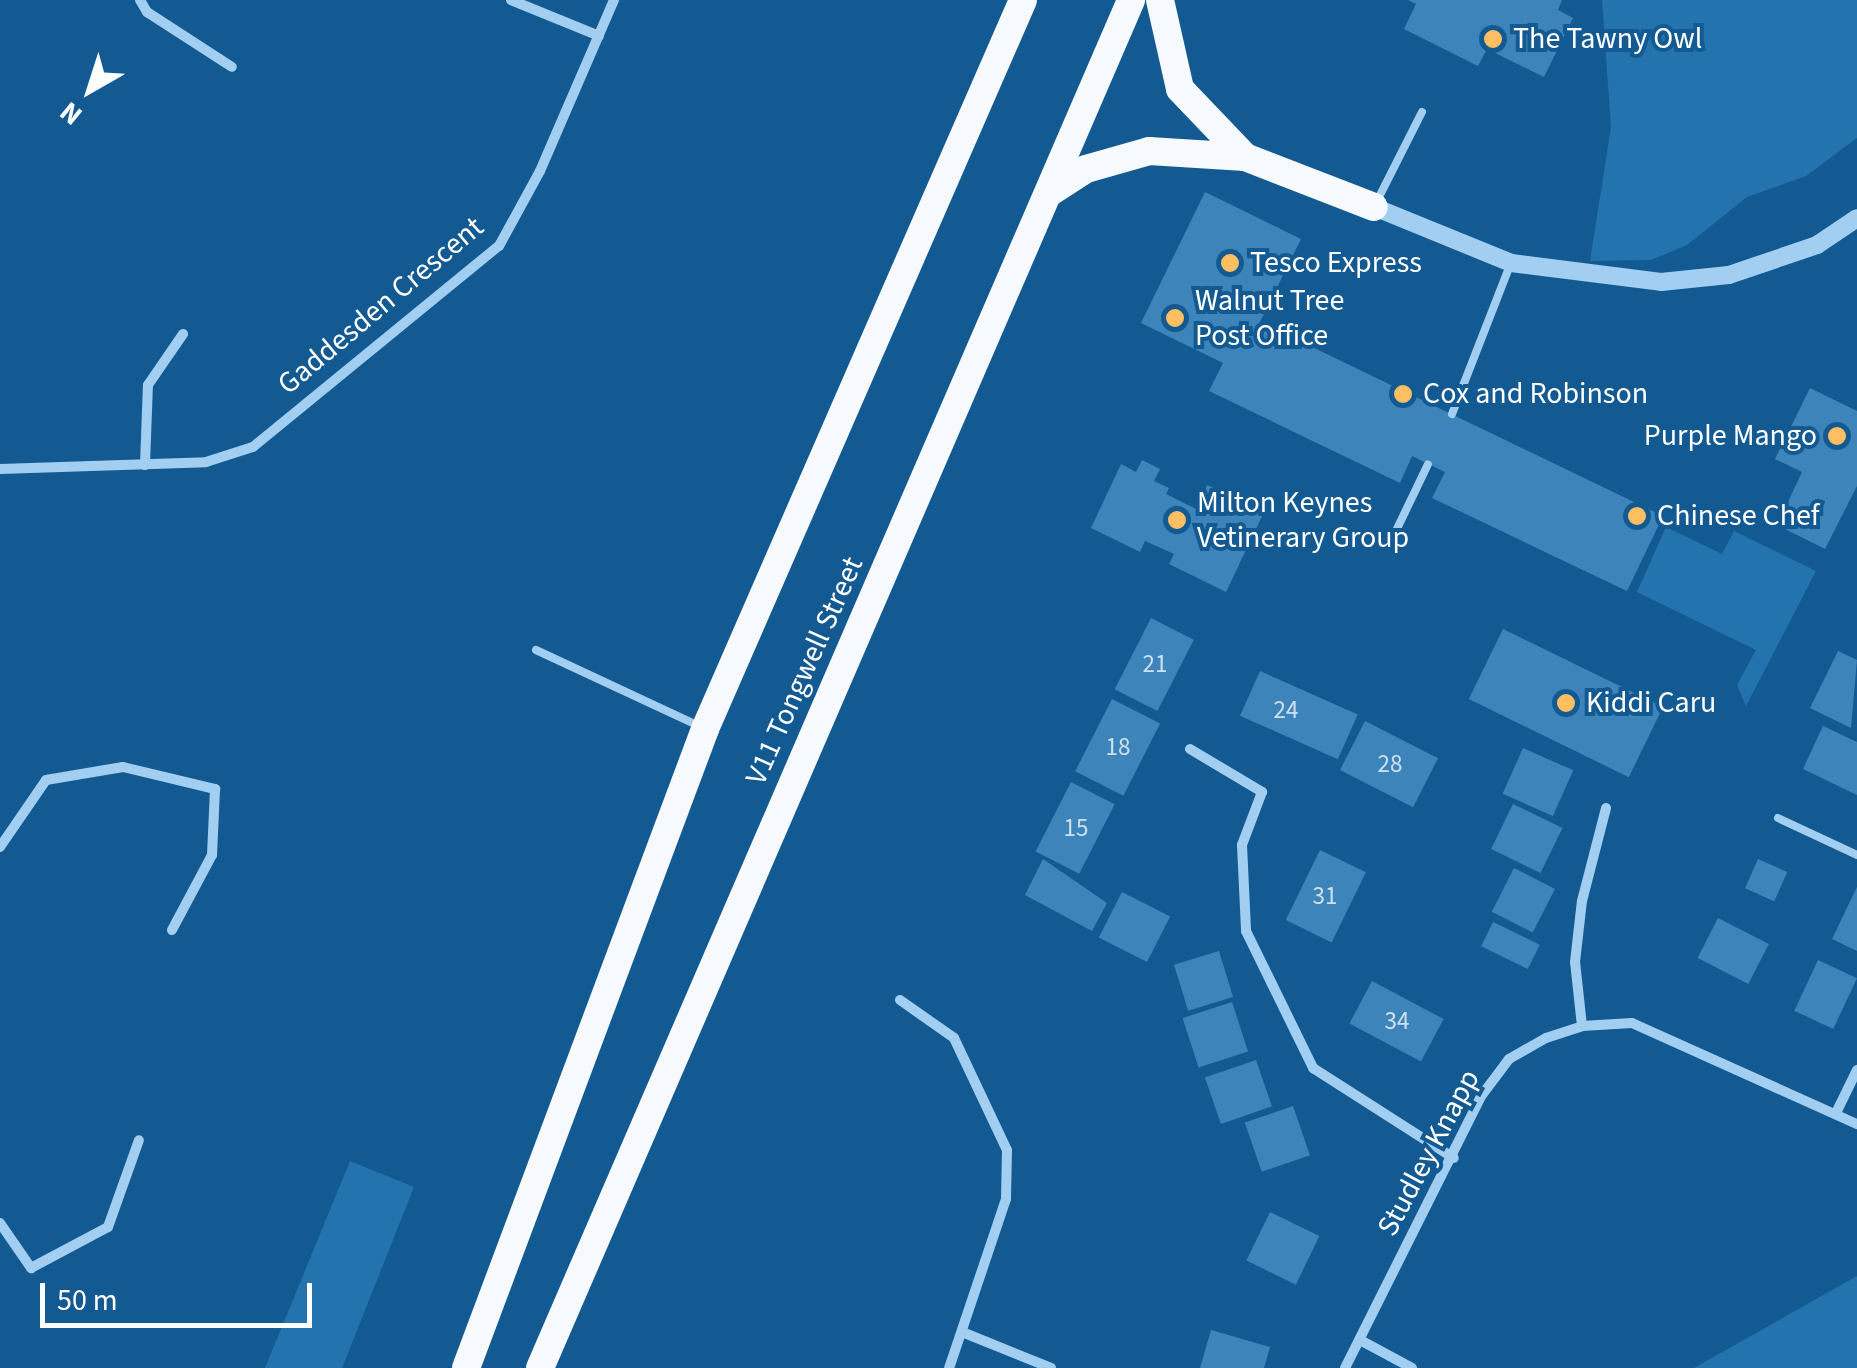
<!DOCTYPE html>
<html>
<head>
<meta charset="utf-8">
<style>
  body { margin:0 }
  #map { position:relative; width:1857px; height:1368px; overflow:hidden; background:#145a92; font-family:"Source Sans 3",sans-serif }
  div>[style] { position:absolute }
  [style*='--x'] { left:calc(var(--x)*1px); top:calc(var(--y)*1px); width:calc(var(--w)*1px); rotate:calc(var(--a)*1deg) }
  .green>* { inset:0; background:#2373af }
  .building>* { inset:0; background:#3d84ba; transform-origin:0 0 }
  .service>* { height:8px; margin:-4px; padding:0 4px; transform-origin:4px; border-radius:4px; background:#a2cff1 }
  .minor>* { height:10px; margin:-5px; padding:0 5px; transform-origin:5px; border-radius:5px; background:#a2cff1 }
  .tertiary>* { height:18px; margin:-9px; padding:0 9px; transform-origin:9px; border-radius:9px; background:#a2cff1 }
  .trunk>* { height:28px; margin:-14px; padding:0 14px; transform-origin:14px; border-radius:14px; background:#f6faff }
  .dots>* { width:28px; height:28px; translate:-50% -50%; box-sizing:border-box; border:5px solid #145a92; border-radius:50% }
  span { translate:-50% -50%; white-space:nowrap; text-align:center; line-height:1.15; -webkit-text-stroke:8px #145a92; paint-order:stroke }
  .number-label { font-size:25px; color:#cee0ee }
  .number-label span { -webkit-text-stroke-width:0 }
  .poi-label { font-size:30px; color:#fff }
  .left { translate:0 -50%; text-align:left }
  .right { translate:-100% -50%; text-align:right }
  .street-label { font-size:30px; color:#fff }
  .north { position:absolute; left:40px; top:40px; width:100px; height:100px; -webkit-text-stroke:8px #145a92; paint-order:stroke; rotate:219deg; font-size:28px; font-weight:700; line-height:40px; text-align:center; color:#fff }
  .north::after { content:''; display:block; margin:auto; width:35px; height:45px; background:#fff; clip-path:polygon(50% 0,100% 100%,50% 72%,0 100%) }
  .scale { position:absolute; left:40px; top:1283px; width:272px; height:45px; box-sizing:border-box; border:5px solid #fff; border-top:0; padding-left:12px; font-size:30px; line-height:35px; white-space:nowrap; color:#fff; -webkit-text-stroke:8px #145a92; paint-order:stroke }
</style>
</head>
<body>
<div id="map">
  <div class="green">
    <div style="clip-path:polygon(1602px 0,1857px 0,1857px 138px,1806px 176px,1747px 197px,1687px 245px,1651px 260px,1590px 261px,1611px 127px)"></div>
    <div style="clip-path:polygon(1666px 527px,1722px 554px,1734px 531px,1816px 571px,1746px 706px,1737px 685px,1756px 650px,1637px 592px)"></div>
    <div style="clip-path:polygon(350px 1161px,414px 1187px,342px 1368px,265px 1368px)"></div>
    <div style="clip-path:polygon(1857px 1276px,1857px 1368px,1694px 1368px)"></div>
  </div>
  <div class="building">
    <div style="clip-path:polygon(1408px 0,1562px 0,1558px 10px,1573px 18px,1544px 77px,1487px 49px,1478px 66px,1404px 29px,1416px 4px)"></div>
    <div style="clip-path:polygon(1205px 192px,1301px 239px,1260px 322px,1663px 516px,1627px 591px,1432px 498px,1445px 472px,1412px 456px,1400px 483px,1209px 391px,1223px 363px,1141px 323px)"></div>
    <div style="clip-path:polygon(1810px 388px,1857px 411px,1857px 486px,1825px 549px,1777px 525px,1802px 472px,1775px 459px)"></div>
    <div style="clip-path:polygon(1142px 460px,1160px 469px,1154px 481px,1169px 488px,1166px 494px,1196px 509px,1207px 485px,1264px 512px,1226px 592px,1169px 564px,1174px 554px,1145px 541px,1140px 552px,1091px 528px,1121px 464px,1136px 472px)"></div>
    <div style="left:1151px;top:618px;width:48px;height:80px;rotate:27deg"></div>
    <div style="left:1503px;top:629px;width:178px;height:78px;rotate:26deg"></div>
    <div style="clip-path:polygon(1838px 651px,1857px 660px,1851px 728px,1810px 708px)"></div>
    <div style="left:1260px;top:671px;width:107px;height:49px;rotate:24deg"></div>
    <div style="left:1112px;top:699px;width:54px;height:81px;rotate:27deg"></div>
    <div style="left:1365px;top:721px;width:82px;height:55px;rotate:27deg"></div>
    <div style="clip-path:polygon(1823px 726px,1857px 742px,1857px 795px,1803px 769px)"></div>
    <div style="left:1523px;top:748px;width:55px;height:50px;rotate:24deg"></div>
    <div style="left:1071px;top:782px;width:49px;height:78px;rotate:27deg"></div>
    <div style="left:1513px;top:804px;width:55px;height:50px;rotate:26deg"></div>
    <div style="left:1320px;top:850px;width:51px;height:78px;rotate:26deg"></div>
    <div style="clip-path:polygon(1043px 859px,1107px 903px,1092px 931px,1025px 895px)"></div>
    <div style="left:1758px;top:859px;width:32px;height:32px;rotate:24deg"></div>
    <div style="left:1514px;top:868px;width:46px;height:49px;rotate:27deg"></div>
    <div style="clip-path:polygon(1857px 887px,1857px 951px,1832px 939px)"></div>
    <div style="left:1122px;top:892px;width:54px;height:51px;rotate:27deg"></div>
    <div style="left:1718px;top:918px;width:57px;height:45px;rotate:27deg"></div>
    <div style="left:1493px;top:922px;width:52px;height:27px;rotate:26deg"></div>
    <div style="left:1219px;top:951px;width:48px;height:47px;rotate:73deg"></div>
    <div style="left:1818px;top:960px;width:43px;height:56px;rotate:25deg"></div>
    <div style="left:1372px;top:981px;width:81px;height:48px;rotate:28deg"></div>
    <div style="left:1232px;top:1002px;width:52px;height:52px;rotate:72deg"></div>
    <div style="left:1256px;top:1060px;width:49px;height:54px;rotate:71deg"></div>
    <div style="left:1293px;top:1106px;width:52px;height:51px;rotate:71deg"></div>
    <div style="left:1270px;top:1212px;width:55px;height:54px;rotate:26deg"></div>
    <div style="clip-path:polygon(1211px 1330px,1270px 1347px,1264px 1368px,1200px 1368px)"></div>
  </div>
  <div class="service">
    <div style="--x:1376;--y:203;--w:102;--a:-63.2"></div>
    <div style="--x:1452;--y:414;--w:162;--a:-68.7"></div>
    <div style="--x:1395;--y:533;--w:76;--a:-64.4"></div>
    <div style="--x:536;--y:650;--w:182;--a:25"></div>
    <div style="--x:1778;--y:818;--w:87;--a:25.1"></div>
  </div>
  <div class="minor">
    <div style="--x:140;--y:0;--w:14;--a:60"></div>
    <div style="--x:147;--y:12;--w:101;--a:32.9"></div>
    <div style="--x:511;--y:0;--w:95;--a:22.2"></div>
    <div style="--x:145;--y:465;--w:80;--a:-87.9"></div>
    <div style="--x:148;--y:385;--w:62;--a:-55.5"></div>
    <div style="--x:0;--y:469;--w:206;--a:-1.9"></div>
    <div style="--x:206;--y:462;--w:49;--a:-17.7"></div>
    <div style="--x:253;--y:447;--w:318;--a:-39.3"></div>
    <div style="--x:499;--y:246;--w:85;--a:-61.3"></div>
    <div style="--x:540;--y:171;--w:186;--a:-66.6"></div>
    <div style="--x:1190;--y:749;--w:84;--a:30.8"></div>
    <div style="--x:1262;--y:792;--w:57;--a:110.7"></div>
    <div style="--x:1242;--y:845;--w:86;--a:87.3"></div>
    <div style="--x:1246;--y:931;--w:153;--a:63.9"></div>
    <div style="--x:1313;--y:1068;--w:167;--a:32.6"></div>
    <div style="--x:0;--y:847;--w:81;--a:-55.5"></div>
    <div style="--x:46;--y:780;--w:78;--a:-9.6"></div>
    <div style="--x:123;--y:767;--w:95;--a:13.4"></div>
    <div style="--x:215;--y:789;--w:66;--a:92.6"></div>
    <div style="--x:212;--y:855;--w:85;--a:118.1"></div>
    <div style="--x:900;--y:1000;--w:66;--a:35.1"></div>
    <div style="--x:954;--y:1038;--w:124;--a:64.7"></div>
    <div style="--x:1007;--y:1150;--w:49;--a:91.2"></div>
    <div style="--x:1006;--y:1199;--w:178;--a:108.6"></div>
    <div style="--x:1582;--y:1026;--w:64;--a:-96.2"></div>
    <div style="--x:1575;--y:962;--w:61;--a:-83.5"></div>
    <div style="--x:1582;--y:901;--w:96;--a:-75.5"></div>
    <div style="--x:1836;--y:1113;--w:48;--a:-64"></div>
    <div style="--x:0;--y:1223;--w:55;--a:55.4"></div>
    <div style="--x:31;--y:1268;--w:87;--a:-28"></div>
    <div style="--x:108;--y:1227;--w:92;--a:-70.4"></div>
    <div style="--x:962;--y:1332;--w:96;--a:22"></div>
    <div style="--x:1360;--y:1340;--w:59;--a:28.3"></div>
    <div style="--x:1345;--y:1368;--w:305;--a:-63.4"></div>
    <div style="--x:1482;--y:1095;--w:45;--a:-53.1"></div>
    <div style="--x:1509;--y:1059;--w:43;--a:-29.6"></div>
    <div style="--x:1546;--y:1038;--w:38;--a:-18"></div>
    <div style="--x:1582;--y:1026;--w:50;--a:-3.4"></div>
    <div style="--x:1632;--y:1023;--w:247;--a:24.2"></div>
  </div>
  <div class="tertiary">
    <div style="--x:1374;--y:207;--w:148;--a:22.2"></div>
    <div style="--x:1511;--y:263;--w:151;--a:7.2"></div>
    <div style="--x:1661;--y:282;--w:68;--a:-5.9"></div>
    <div style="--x:1729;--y:275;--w:93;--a:-18.8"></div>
    <div style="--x:1817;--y:245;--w:48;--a:-34"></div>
  </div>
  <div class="trunk">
    <div style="--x:1160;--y:0;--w:91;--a:77.3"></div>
    <div style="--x:1180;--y:89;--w:94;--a:46.3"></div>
    <div style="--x:1052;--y:191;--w:40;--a:-32.9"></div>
    <div style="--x:1086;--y:169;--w:66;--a:-15.9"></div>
    <div style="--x:1149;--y:151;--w:96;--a:3.6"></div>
    <div style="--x:1245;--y:157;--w:138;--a:21.2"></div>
    <div style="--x:466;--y:1368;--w:682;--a:-69.49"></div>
    <div style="--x:705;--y:729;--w:795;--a:-66.43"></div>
    <div style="--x:540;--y:1368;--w:1490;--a:-66.63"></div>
  </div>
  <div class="dots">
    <div style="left:1493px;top:39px;background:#ffbf62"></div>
    <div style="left:1230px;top:263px;background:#ffbf62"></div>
    <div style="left:1175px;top:318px;background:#ffbf62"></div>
    <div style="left:1403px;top:394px;background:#ffbf62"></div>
    <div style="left:1837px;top:436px;background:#ffbf62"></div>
    <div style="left:1637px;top:516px;background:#ffbf62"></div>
    <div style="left:1177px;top:520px;background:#ffbf62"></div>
    <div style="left:1566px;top:703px;background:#ffbf62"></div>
  </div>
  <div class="number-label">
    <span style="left:1155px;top:664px">21</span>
    <span style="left:1286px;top:710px">24</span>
    <span style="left:1118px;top:747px">18</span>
    <span style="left:1390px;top:764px">28</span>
    <span style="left:1076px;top:828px">15</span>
    <span style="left:1325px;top:896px">31</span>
    <span style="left:1397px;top:1021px">34</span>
  </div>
  <div class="poi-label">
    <span class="left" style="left:1513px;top:39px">The Tawny Owl</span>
    <span class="left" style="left:1250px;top:263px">Tesco Express</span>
    <span class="left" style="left:1195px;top:318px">Walnut Tree<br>Post Office</span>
    <span class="left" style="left:1423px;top:394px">Cox and Robinson</span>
    <span class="right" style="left:1817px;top:436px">Purple Mango</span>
    <span class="left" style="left:1197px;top:520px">Milton Keynes<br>Vetinerary Group</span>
    <span class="left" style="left:1657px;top:516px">Chinese Chef</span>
    <span class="left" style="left:1586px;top:703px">Kiddi Caru</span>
  </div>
  <div class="street-label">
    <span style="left:381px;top:306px;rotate:-40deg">Gaddesden Crescent</span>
    <span style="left:805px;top:671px;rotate:-66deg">V11 Tongwell Street</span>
    <span style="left:1429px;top:1153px;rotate:-62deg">Studley Knapp</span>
  </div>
  <div class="north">N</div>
  <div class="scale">50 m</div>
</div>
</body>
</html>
